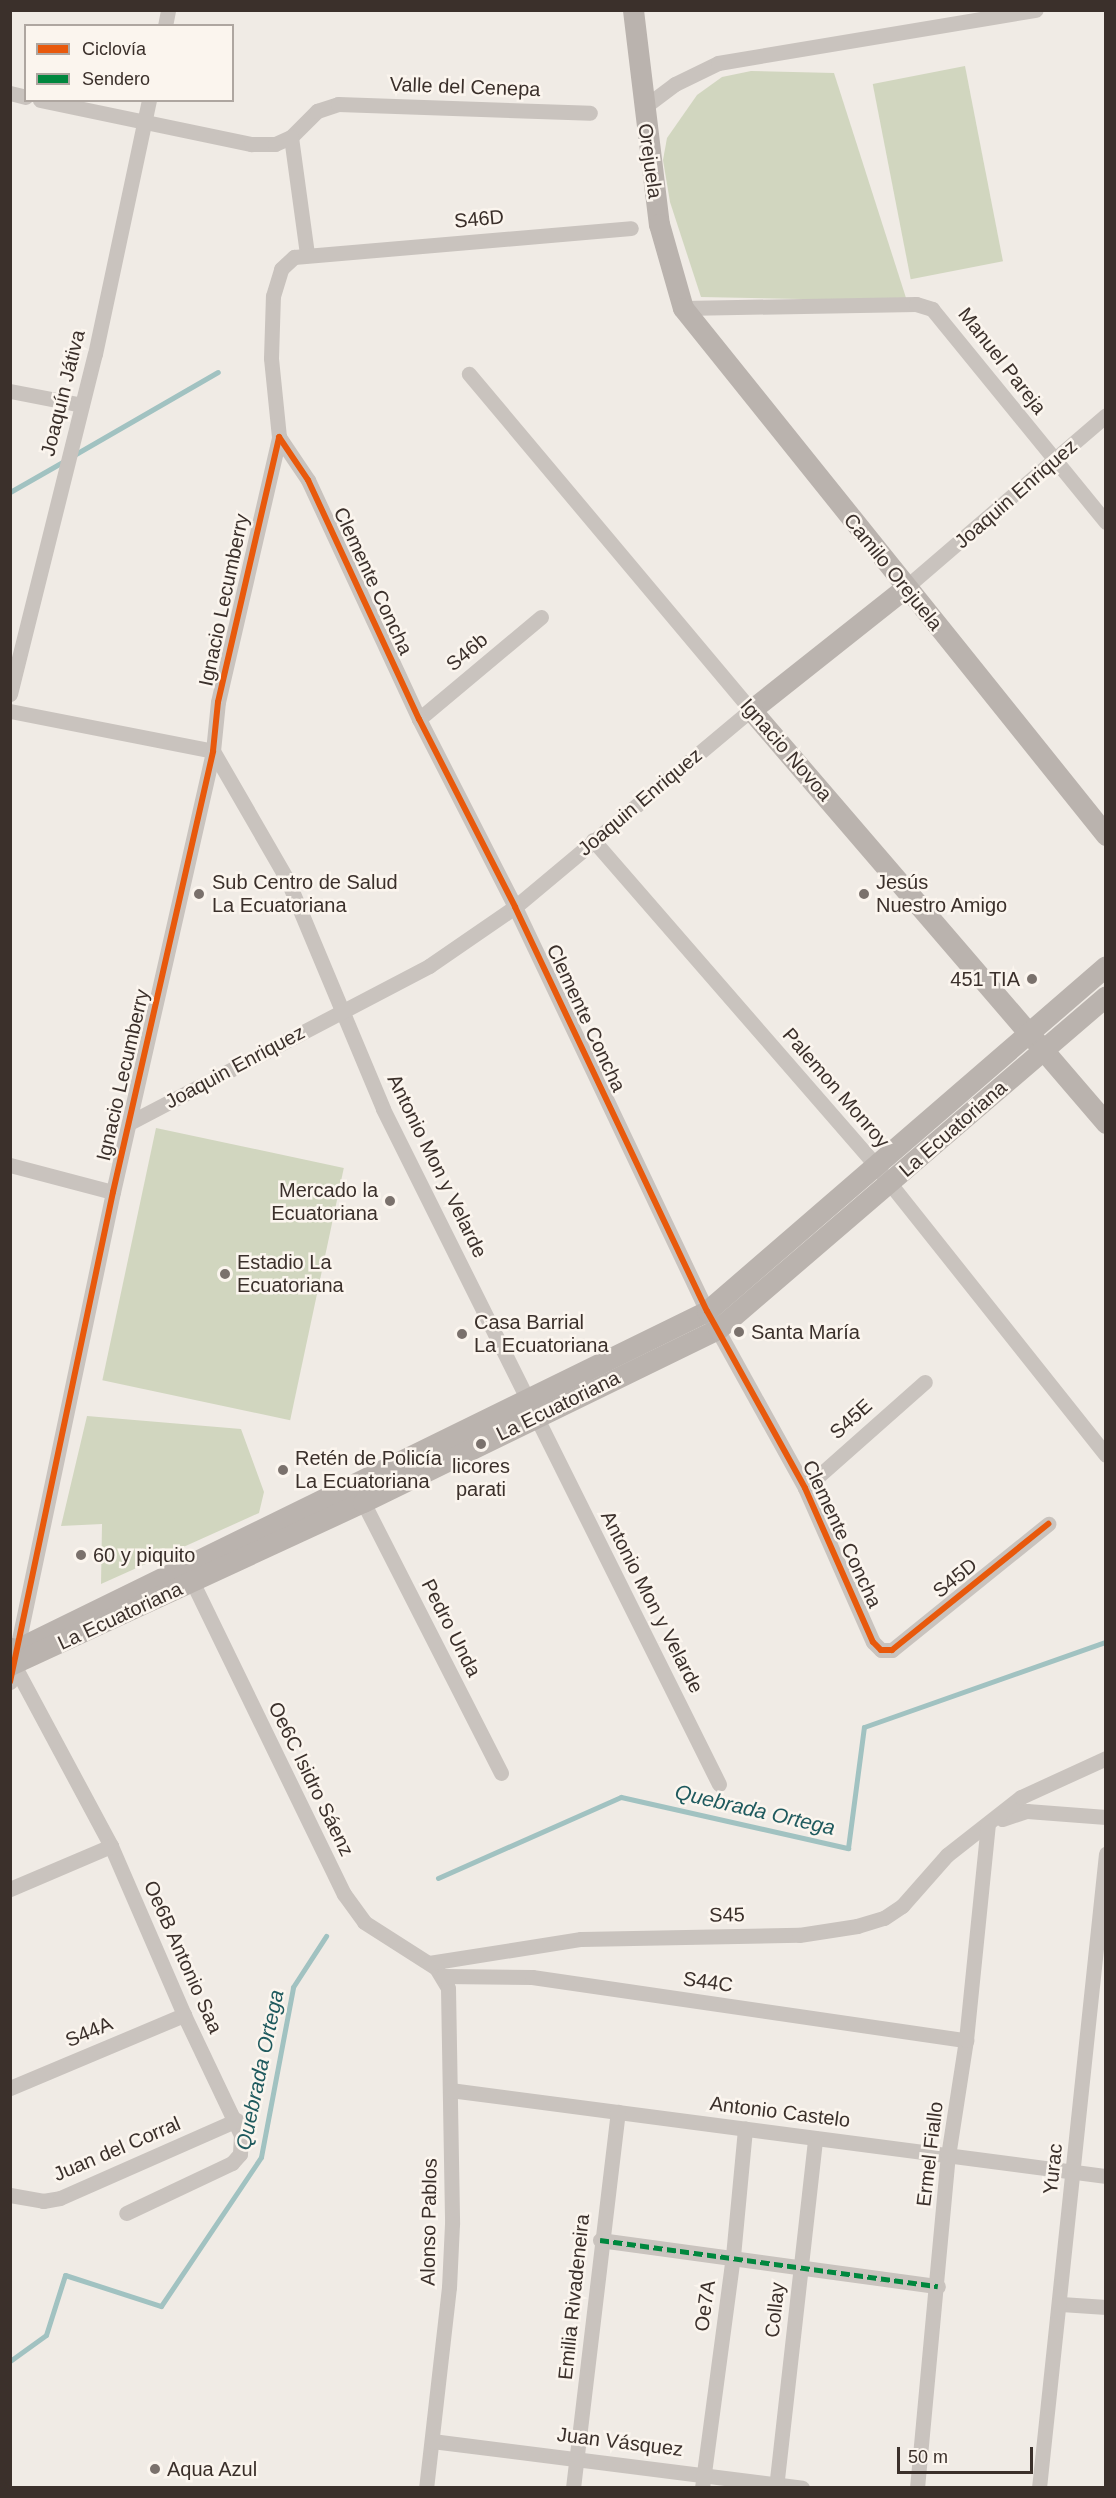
<!DOCTYPE html>
<meta charset="utf-8">
<style>
body{margin:0}
#map{position:relative;width:1116px;height:2498px;overflow:hidden;background:#f0ebe5;font-family:Helvetica,sans-serif}
div>[style]{position:absolute}
.green>*{inset:0;background:#d1d6bf;transform-origin:0 0}
.stream>*{height:5px;margin:-2.5px;padding:0 2.5px;transform-origin:2.5px;border-radius:2.5px;background:#a1c2c1}
.street>*{height:15px;margin:-7.5px;padding:0 7.5px;transform-origin:7.5px;border-radius:7.5px;background:#c9c3be}
.secondary>*{height:21px;margin:-10.5px;padding:0 10.5px;transform-origin:10.5px;border-radius:10.5px;background:#bab3ae}
.quiet>*{height:4.5px;margin-top:-2.25px;transform-origin:0;background:repeating-linear-gradient(90deg,#00873e 0 9px,transparent 0 13.5px)}
.cycleway>*{height:6px;margin:-3px;padding:0 3px;transform-origin:3px;border-radius:3px;background:#e8590c}
.dots>*{width:16px;height:16px;translate:-50% -50%;box-sizing:border-box;border:3px solid #fbf5ee;border-radius:50%}
span{translate:-50% -50%;white-space:nowrap;text-align:center;line-height:1.15;-webkit-text-stroke:5px #fbf5ee;paint-order:stroke}
.street-label{font-size:20px;color:#3b302b}
.poi-label{font-size:20px;color:#3b302b}
.left{translate:0 -50%;text-align:left}
.right{translate:-100% -50%;text-align:right}
.water-label{font-size:21px;color:#1f5a5e;font-style:italic}
.frame{position:absolute;inset:0;border:12px solid #3b302b;pointer-events:none}
.legend{position:absolute;left:24px;top:24px;width:210px;height:78px;box-sizing:border-box;background:#fbf5ee;border:2px solid #aea6a0;margin:0;padding:8px 10px;list-style:none;font-size:18px;color:#3b302b}
.legend li{display:flex;align-items:center;gap:12px;height:30px}
.legend b{width:30px;border:2px solid #aea6a0}
.scale{position:absolute;left:897px;top:2447px;width:136px;height:27px;box-sizing:border-box;border:3px solid #3b302b;border-top:0;padding-left:8px;font-size:18px;line-height:21px;white-space:nowrap;color:#3b302b;-webkit-text-stroke:4px #fbf5ee;paint-order:stroke}
</style>
<div id="map">
<div class="green">
<i style="left:965px;top:66px;width:199px;height:94px;rotate:79deg"></i>
<i style="clip-path:polygon(751px 71px,834px 73px,907px 301px,701px 297px,670px 202px,663px 160px,667px 138px,697px 95px,722px 77px)"></i>
<i style="left:156px;top:1128px;width:192px;height:258px;rotate:12deg"></i>
<i style="clip-path:polygon(87px 1416px,241px 1429px,264px 1492px,259px 1513px,101px 1584px,102px 1524px,61px 1526px)"></i>
</div>
<div class="stream">
<i style="left:74px;top:455px;width:166px;rotate:-30deg"></i>
<i style="left:10px;top:492px;width:64px;rotate:-29.7deg"></i>
<i style="left:438px;top:1878px;width:200px;rotate:-23.9deg"></i>
<i style="left:621px;top:1797px;width:233px;rotate:12.7deg"></i>
<i style="left:848px;top:1848px;width:122px;rotate:-82.5deg"></i>
<i style="left:864px;top:1727px;width:256px;rotate:-19.4deg"></i>
<i style="left:10px;top:2361px;width:44px;rotate:-35.8deg"></i>
<i style="left:46px;top:2335px;width:63px;rotate:-72.4deg"></i>
<i style="left:65px;top:2275px;width:101px;rotate:17.9deg"></i>
<i style="left:161px;top:2306px;width:179px;rotate:-56.1deg"></i>
<i style="left:261px;top:2157px;width:173px;rotate:-79.3deg"></i>
<i style="left:293px;top:1987px;width:61px;rotate:-57.1deg"></i>
</div>
<div class="street">
<i style="left:165px;top:26px;width:16px;rotate:-79deg"></i>
<i style="left:10px;top:93px;width:16px;rotate:14deg"></i>
<i style="left:40px;top:100px;width:216px;rotate:11.8deg"></i>
<i style="left:251px;top:144px;width:24px"></i>
<i style="left:275px;top:144px;width:17px;rotate:-24deg"></i>
<i style="left:291px;top:137px;width:37px;rotate:-45deg"></i>
<i style="left:317px;top:111px;width:22px;rotate:-18deg"></i>
<i style="left:338px;top:104px;width:252px;rotate:2deg"></i>
<i style="left:643px;top:108px;width:40px;rotate:-37deg"></i>
<i style="left:675px;top:84px;width:48px;rotate:-26deg"></i>
<i style="left:718px;top:63px;width:322px;rotate:-9.5deg"></i>
<i style="left:291px;top:137px;width:118px;rotate:82.2deg"></i>
<i style="left:683px;top:308px;width:233px;rotate:-1deg"></i>
<i style="left:916px;top:304px;width:17px;rotate:17deg"></i>
<i style="left:932px;top:309px;width:275px;rotate:50.8deg"></i>
<i style="left:10px;top:391px;width:73px;rotate:11deg"></i>
<i style="left:279px;top:437px;width:79px;rotate:-95.8deg"></i>
<i style="left:271px;top:358px;width:62px;rotate:-88.2deg"></i>
<i style="left:273px;top:296px;width:28px;rotate:-73deg"></i>
<i style="left:281px;top:269px;width:18px;rotate:-43deg"></i>
<i style="left:294px;top:257px;width:338px;rotate:-4.9deg"></i>
<i style="left:905px;top:588px;width:265px;rotate:-40.7deg"></i>
<i style="left:10px;top:694px;width:350px;rotate:-76deg"></i>
<i style="left:95px;top:354px;width:260px;rotate:-78deg"></i>
<i style="left:10px;top:711px;width:207px;rotate:11.1deg"></i>
<i style="left:213px;top:751px;width:148px;rotate:60deg"></i>
<i style="left:287px;top:879px;width:249px;rotate:67.3deg"></i>
<i style="left:383px;top:1109px;width:754px;rotate:63.54deg"></i>
<i style="left:419px;top:719px;width:159px;rotate:-39.9deg"></i>
<i style="left:593px;top:840px;width:432px;rotate:49deg"></i>
<i style="left:876px;top:1166px;width:369px;rotate:51.5deg"></i>
<i style="left:129px;top:1123px;width:339px;rotate:-27.6deg"></i>
<i style="left:429px;top:966px;width:104px;rotate:-34.5deg"></i>
<i style="left:515px;top:907px;width:307px;rotate:-39.9deg"></i>
<i style="left:751px;top:710px;width:439px;rotate:-130deg"></i>
<i style="left:10px;top:1165px;width:106px;rotate:14.7deg"></i>
<i style="left:805px;top:1488px;width:160px;rotate:-41.5deg"></i>
<i style="left:363px;top:1502px;width:304px;rotate:63deg"></i>
<i style="left:188px;top:1573px;width:357px;rotate:64.1deg"></i>
<i style="left:344px;top:1894px;width:34px;rotate:54deg"></i>
<i style="left:364px;top:1922px;width:85px;rotate:32.6deg"></i>
<i style="left:436px;top:1968px;width:23px;rotate:59deg"></i>
<i style="left:448px;top:1988px;width:236px;rotate:89deg"></i>
<i style="left:452px;top:2224px;width:63px;rotate:92.7deg"></i>
<i style="left:449px;top:2287px;width:202px;rotate:96.5deg"></i>
<i style="left:14px;top:1665px;width:205px;rotate:61.8deg"></i>
<i style="left:111px;top:1846px;width:184px;rotate:66.6deg"></i>
<i style="left:184px;top:2015px;width:133px;rotate:64.6deg"></i>
<i style="left:241px;top:2135px;width:19px;rotate:93deg"></i>
<i style="left:240px;top:2154px;width:12px;rotate:132deg"></i>
<i style="left:232px;top:2163px;width:117px;rotate:154.7deg"></i>
<i style="left:10px;top:1682px;width:501px;rotate:-78.13deg"></i>
<i style="left:113px;top:1192px;width:452px;rotate:-77.2deg"></i>
<i style="left:213px;top:751px;width:49px;rotate:-84.2deg"></i>
<i style="left:218px;top:702px;width:272px;rotate:-77deg"></i>
<i style="left:279px;top:437px;width:52px;rotate:56deg"></i>
<i style="left:308px;top:480px;width:264px;rotate:65.1deg"></i>
<i style="left:419px;top:719px;width:211px;rotate:62.9deg"></i>
<i style="left:515px;top:907px;width:447px;rotate:64.6deg"></i>
<i style="left:707px;top:1311px;width:202px;rotate:61deg"></i>
<i style="left:805px;top:1488px;width:168px;rotate:66.2deg"></i>
<i style="left:873px;top:1642px;width:11px;rotate:45deg"></i>
<i style="left:881px;top:1650px;width:11px"></i>
<i style="left:892px;top:1650px;width:201px;rotate:-38.9deg"></i>
<i style="left:1002px;top:1819px;width:26px;rotate:-18deg"></i>
<i style="left:1027px;top:1811px;width:79px;rotate:4.3deg"></i>
<i style="left:10px;top:1889px;width:110px;rotate:-23.1deg"></i>
<i style="left:429px;top:1963px;width:154px;rotate:-9deg"></i>
<i style="left:581px;top:1939px;width:218px;rotate:-1.1deg"></i>
<i style="left:799px;top:1935px;width:59px;rotate:-8.8deg"></i>
<i style="left:857px;top:1926px;width:28px;rotate:-17deg"></i>
<i style="left:884px;top:1918px;width:22px;rotate:-34deg"></i>
<i style="left:902px;top:1906px;width:68px;rotate:-48.6deg"></i>
<i style="left:947px;top:1855px;width:94px;rotate:-38.1deg"></i>
<i style="left:1021px;top:1797px;width:94px;rotate:-24.6deg"></i>
<i style="left:443px;top:1976px;width:89px;rotate:0.6deg"></i>
<i style="left:532px;top:1977px;width:439px;rotate:8.3deg"></i>
<i style="left:10px;top:2088px;width:189px;rotate:-22.8deg"></i>
<i style="left:450px;top:2090px;width:662px;rotate:7.47deg"></i>
<i style="left:10px;top:2195px;width:34px;rotate:10deg"></i>
<i style="left:43px;top:2201px;width:17px;rotate:-10deg"></i>
<i style="left:60px;top:2198px;width:193px;rotate:-23.8deg"></i>
<i style="left:600px;top:2240px;width:341px;rotate:7.8deg"></i>
<i style="left:1061px;top:2304px;width:45px;rotate:3.8deg"></i>
<i style="left:432px;top:2441px;width:373px;rotate:7.2deg"></i>
<i style="left:573px;top:2488px;width:379px;rotate:-83.2deg"></i>
<i style="left:702px;top:2488px;width:234px;rotate:-82.4deg"></i>
<i style="left:733px;top:2256px;width:128px;rotate:-84.6deg"></i>
<i style="left:776px;top:2488px;width:352px;rotate:-83.6deg"></i>
<i style="left:917px;top:2488px;width:333px;rotate:-84.7deg"></i>
<i style="left:948px;top:2156px;width:117px;rotate:-81.2deg"></i>
<i style="left:966px;top:2040px;width:216px;rotate:-84.2deg"></i>
<i style="left:1039px;top:2488px;width:638px;rotate:-83.97deg"></i>
</div>
<div class="secondary">
<i style="left:633px;top:10px;width:216px;rotate:83.1deg"></i>
<i style="left:659px;top:224px;width:87px;rotate:74.1deg"></i>
<i style="left:683px;top:308px;width:676px;rotate:51.25deg"></i>
<i style="left:905px;top:588px;width:196px;rotate:141.6deg"></i>
<i style="left:751px;top:710px;width:545px;rotate:49.32deg"></i>
<i style="left:10px;top:1648px;width:7px;rotate:8deg"></i>
<i style="left:17px;top:1649px;width:768px;rotate:-26.1deg"></i>
<i style="left:707px;top:1311px;width:527px;rotate:-40.85deg"></i>
<i style="left:10px;top:1665px;width:389px;rotate:-24.8deg"></i>
<i style="left:363px;top:1502px;width:395px;rotate:-26deg"></i>
<i style="left:718px;top:1329px;width:511px;rotate:-40.64deg"></i>
</div>
<div class="quiet">
<i style="left:600px;top:2240px;width:341px;rotate:7.8deg"></i>
</div>
<div class="cycleway">
<i style="left:10px;top:1682px;width:501px;rotate:-78.13deg"></i>
<i style="left:113px;top:1192px;width:452px;rotate:-77.2deg"></i>
<i style="left:213px;top:751px;width:49px;rotate:-84.2deg"></i>
<i style="left:218px;top:702px;width:272px;rotate:-77deg"></i>
<i style="left:279px;top:437px;width:52px;rotate:56deg"></i>
<i style="left:308px;top:480px;width:264px;rotate:65.1deg"></i>
<i style="left:419px;top:719px;width:211px;rotate:62.9deg"></i>
<i style="left:515px;top:907px;width:447px;rotate:64.6deg"></i>
<i style="left:707px;top:1311px;width:202px;rotate:61deg"></i>
<i style="left:805px;top:1488px;width:168px;rotate:66.2deg"></i>
<i style="left:873px;top:1642px;width:11px;rotate:45deg"></i>
<i style="left:881px;top:1650px;width:11px"></i>
<i style="left:892px;top:1650px;width:201px;rotate:-38.9deg"></i>
</div>
<div class="dots">
<i style="left:199px;top:894px;background:#7a716c"></i>
<i style="left:864px;top:894px;background:#7a716c"></i>
<i style="left:1032px;top:979px;background:#7a716c"></i>
<i style="left:390px;top:1201px;background:#7a716c"></i>
<i style="left:225px;top:1274px;background:#7a716c"></i>
<i style="left:739px;top:1332px;background:#7a716c"></i>
<i style="left:462px;top:1334px;background:#7a716c"></i>
<i style="left:481px;top:1444px;background:#7a716c"></i>
<i style="left:283px;top:1470px;background:#7a716c"></i>
<i style="left:81px;top:1555px;background:#7a716c"></i>
<i style="left:155px;top:2469px;background:#7a716c"></i>
</div>
<div class="street-label">
<span style="left:465px;top:87px;rotate:2deg">Valle del Cenepa</span>
<span style="left:650px;top:161px;rotate:82deg">Orejuela</span>
<span style="left:479px;top:219px;rotate:-5deg">S46D</span>
<span style="left:1002px;top:361px;rotate:52deg">Manuel Pareja</span>
<span style="left:63px;top:393px;rotate:-76deg">Joaquín Játiva</span>
<span style="left:1016px;top:494px;rotate:-41deg">Joaquin Enriquez</span>
<span style="left:893px;top:572px;rotate:51deg">Camilo Orejuela</span>
<span style="left:373px;top:581px;rotate:65deg">Clemente Concha</span>
<span style="left:224px;top:600px;rotate:-78deg">Ignacio Lecumberry</span>
<span style="left:467px;top:652px;rotate:-40deg">S46b</span>
<span style="left:786px;top:750px;rotate:49deg">Ignacio Novoa</span>
<span style="left:640px;top:802px;rotate:-40deg">Joaquin Enriquez</span>
<span style="left:586px;top:1018px;rotate:65deg">Clemente Concha</span>
<span style="left:235px;top:1067px;rotate:-28deg">Joaquin Enriquez</span>
<span style="left:123px;top:1075px;rotate:-77deg">Ignacio Lecumberry</span>
<span style="left:836px;top:1088px;rotate:49deg">Palemon Monroy</span>
<span style="left:953px;top:1129px;rotate:-41deg">La Ecuatoriana</span>
<span style="left:437px;top:1166px;rotate:64deg">Antonio Mon y Velarde</span>
<span style="left:558px;top:1406px;rotate:-26deg">La Ecuatoriana</span>
<span style="left:851px;top:1419px;rotate:-42deg">S45E</span>
<span style="left:842px;top:1534px;rotate:65deg">Clemente Concha</span>
<span style="left:955px;top:1578px;rotate:-39deg">S45D</span>
<span style="left:652px;top:1602px;rotate:63deg">Antonio Mon y Velarde</span>
<span style="left:120px;top:1616px;rotate:-25deg">La Ecuatoriana</span>
<span style="left:451px;top:1628px;rotate:63deg">Pedro Unda</span>
<span style="left:311px;top:1779px;rotate:64deg">Oe6C Isidro Sáenz</span>
<span style="left:727px;top:1915px;rotate:-1deg">S45</span>
<span style="left:183px;top:1957px;rotate:66deg">Oe6B Antonio Saa</span>
<span style="left:708px;top:1982px;rotate:8deg">S44C</span>
<span style="left:89px;top:2032px;rotate:-23deg">S44A</span>
<span style="left:780px;top:2112px;rotate:7deg">Antonio Castelo</span>
<span style="left:117px;top:2149px;rotate:-23deg">Juan del Corral</span>
<span style="left:930px;top:2154px;rotate:-83deg">Ermel Fiallo</span>
<span style="left:1053px;top:2169px;rotate:-84deg">Yurac</span>
<span style="left:429px;top:2222px;rotate:-89deg">Alonso Pablos</span>
<span style="left:574px;top:2297px;rotate:-84deg">Emilia Rivadeneira</span>
<span style="left:705px;top:2306px;rotate:-82deg">Oe7A</span>
<span style="left:775px;top:2310px;rotate:-84deg">Collay</span>
<span style="left:620px;top:2442px;rotate:7deg">Juan Vásquez</span>
</div>
<div class="poi-label">
<span class="left" style="left:212px;top:894px">Sub Centro de Salud<br>La Ecuatoriana</span>
<span class="left" style="left:876px;top:894px">Jesús<br>Nuestro Amigo</span>
<span class="right" style="left:1020px;top:979px">451 TIA</span>
<span class="right" style="left:378px;top:1202px">Mercado la<br>Ecuatoriana</span>
<span class="left" style="left:237px;top:1274px">Estadio La<br>Ecuatoriana</span>
<span class="left" style="left:474px;top:1334px">Casa Barrial<br>La Ecuatoriana</span>
<span class="left" style="left:751px;top:1332px">Santa María</span>
<span class="left" style="left:295px;top:1470px">Retén de Policía<br>La Ecuatoriana</span>
<span style="left:481px;top:1478px">licores<br>parati</span>
<span class="left" style="left:93px;top:1555px">60 y piquito</span>
<span class="left" style="left:167px;top:2469px">Aqua Azul</span>
</div>
<div class="water-label">
<span style="left:755px;top:1810px;rotate:13deg">Quebrada Ortega</span>
<span style="left:260px;top:2070px;rotate:-78deg">Quebrada Ortega</span>
</div>
<div class="frame"></div>
<ul class="legend">
<li><b style="height:8px;background:#e8590c"></b>Ciclovía</li>
<li><b style="height:8px;background:#00873e"></b>Sendero</li>
</ul>
<div class="scale">50 m</div>
</div>
